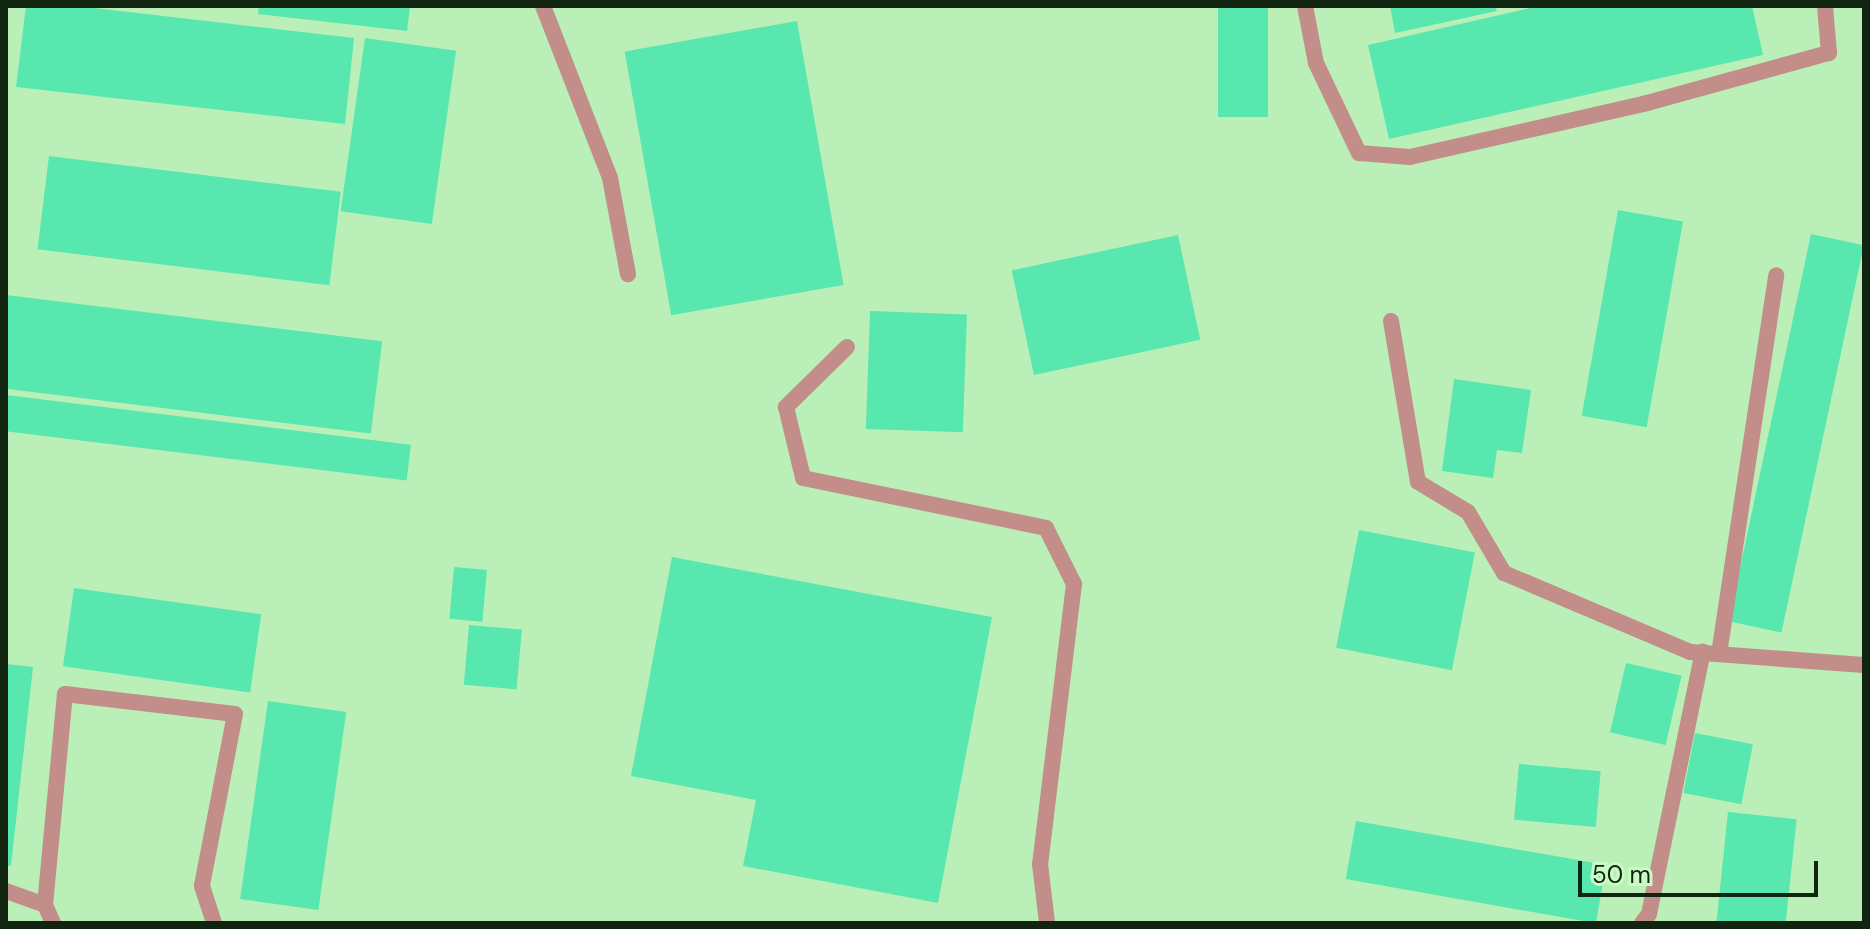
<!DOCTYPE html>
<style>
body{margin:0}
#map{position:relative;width:1870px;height:929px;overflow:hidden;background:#bbefb8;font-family:"DM Sans",sans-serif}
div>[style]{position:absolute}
.building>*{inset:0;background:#58e7af;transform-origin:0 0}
.lane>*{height:16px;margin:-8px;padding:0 8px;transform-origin:8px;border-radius:8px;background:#c38d89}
span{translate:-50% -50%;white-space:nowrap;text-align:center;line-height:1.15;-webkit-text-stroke:8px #c7fcc5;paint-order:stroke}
.frame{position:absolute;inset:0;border:8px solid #102410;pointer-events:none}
.scale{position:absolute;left:1578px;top:861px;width:240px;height:36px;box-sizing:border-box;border:4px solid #102410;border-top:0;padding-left:10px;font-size:24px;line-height:28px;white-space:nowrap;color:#102410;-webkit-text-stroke:6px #c7fcc5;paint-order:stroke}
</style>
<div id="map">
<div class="building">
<i style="clip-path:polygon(26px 6px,77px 6px,354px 38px,345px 124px,16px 87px)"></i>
<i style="clip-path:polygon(259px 6px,410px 6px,407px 31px,258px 14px)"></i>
<i style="left:1218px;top:6px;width:50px;height:111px"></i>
<i style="clip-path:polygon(1390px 6px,1495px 6px,1497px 11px,1395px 33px)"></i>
<i style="clip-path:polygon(1539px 6px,1752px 6px,1763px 55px,1389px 139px,1368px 45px)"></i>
<i style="left:797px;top:21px;width:268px;height:175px;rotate:80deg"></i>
<i style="left:365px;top:38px;width:92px;height:175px;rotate:8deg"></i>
<i style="left:49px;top:156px;width:294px;height:94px;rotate:7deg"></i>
<i style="left:1618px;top:210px;width:66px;height:209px;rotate:10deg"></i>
<i style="left:1811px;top:234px;width:54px;height:396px;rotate:12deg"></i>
<i style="left:1178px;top:235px;width:107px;height:170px;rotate:78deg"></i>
<i style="left:6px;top:295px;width:379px;height:93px;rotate:7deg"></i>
<i style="left:870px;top:311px;width:97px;height:118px;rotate:2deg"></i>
<i style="clip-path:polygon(1454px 379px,1531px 390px,1522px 453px,1497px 450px,1493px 478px,1442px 471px)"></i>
<i style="left:6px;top:395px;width:408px;height:36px;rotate:7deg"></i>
<i style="left:1359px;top:530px;width:118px;height:120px;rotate:11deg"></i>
<i style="clip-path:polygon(672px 557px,992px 617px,938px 903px,743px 866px,756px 800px,631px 776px)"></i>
<i style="left:454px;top:567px;width:33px;height:52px;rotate:5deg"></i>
<i style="left:74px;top:588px;width:189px;height:79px;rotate:8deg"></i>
<i style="left:469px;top:625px;width:53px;height:60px;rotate:5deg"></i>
<i style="left:1626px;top:663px;width:57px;height:71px;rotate:13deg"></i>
<i style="clip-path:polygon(6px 664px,33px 667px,11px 866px,6px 866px)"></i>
<i style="left:268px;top:701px;width:79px;height:200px;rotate:8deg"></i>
<i style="left:1695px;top:733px;width:59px;height:61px;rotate:11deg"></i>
<i style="left:1519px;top:764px;width:82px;height:56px;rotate:5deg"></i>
<i style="left:1728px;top:812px;width:69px;height:112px;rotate:6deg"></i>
<i style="left:1356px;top:821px;width:254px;height:59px;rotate:10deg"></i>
</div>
<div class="lane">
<i style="left:543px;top:6px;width:185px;rotate:68.7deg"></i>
<i style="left:610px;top:178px;width:98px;rotate:79.4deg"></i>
<i style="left:1305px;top:6px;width:58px;rotate:79.1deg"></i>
<i style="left:1316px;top:63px;width:100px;rotate:64.5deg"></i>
<i style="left:1359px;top:153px;width:51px;rotate:4.5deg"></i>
<i style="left:1410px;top:157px;width:243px;rotate:-12.8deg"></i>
<i style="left:1647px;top:103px;width:189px;rotate:-15.4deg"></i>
<i style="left:1829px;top:53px;width:47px;rotate:-94.9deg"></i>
<i style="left:1391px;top:321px;width:163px;rotate:80.5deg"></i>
<i style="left:1418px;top:482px;width:58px;rotate:31deg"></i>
<i style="left:1468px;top:512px;width:71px;rotate:59.5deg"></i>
<i style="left:1504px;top:573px;width:202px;rotate:23deg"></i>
<i style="left:1690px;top:652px;width:174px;rotate:4.3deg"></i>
<i style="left:847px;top:347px;width:86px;rotate:135.5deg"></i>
<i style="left:786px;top:407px;width:73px;rotate:76.5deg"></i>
<i style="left:803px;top:478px;width:248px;rotate:11.6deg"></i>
<i style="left:1046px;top:528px;width:63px;rotate:63.4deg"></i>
<i style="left:1074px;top:584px;width:282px;rotate:96.9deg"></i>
<i style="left:1040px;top:864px;width:59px;rotate:83.2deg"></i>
<i style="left:1719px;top:654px;width:383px;rotate:-81.4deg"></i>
<i style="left:6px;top:891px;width:41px;rotate:19.7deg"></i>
<i style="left:45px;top:905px;width:20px;rotate:66deg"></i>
<i style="left:45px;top:905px;width:212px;rotate:-84.6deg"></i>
<i style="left:65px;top:694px;width:171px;rotate:6.7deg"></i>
<i style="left:235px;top:714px;width:175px;rotate:100.9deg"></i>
<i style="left:202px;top:886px;width:39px;rotate:72deg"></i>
<i style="left:1642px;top:923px;width:11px;rotate:-52deg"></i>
<i style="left:1649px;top:914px;width:268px;rotate:-78.4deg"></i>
</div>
<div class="frame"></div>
<div class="scale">50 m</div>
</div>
